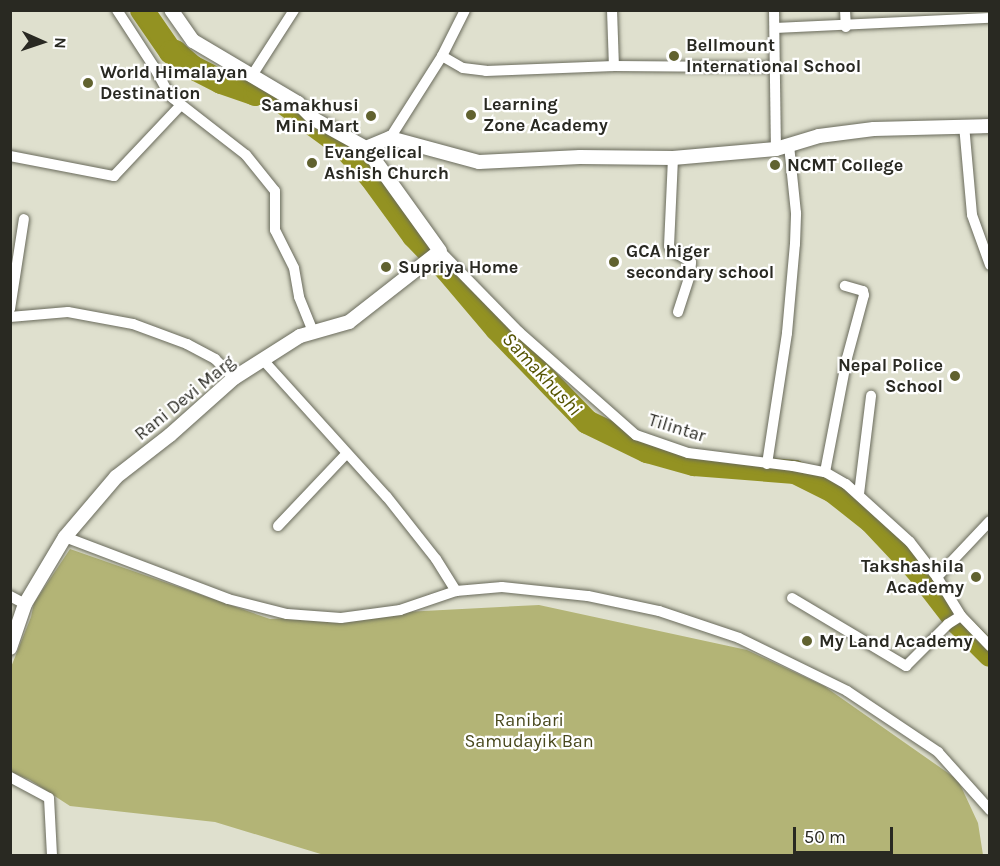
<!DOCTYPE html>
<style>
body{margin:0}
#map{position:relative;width:1000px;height:866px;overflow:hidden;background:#dfe0ce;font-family:Karla,sans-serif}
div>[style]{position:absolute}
.green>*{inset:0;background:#b3b476}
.river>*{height:24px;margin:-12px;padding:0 12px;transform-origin:12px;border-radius:12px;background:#939222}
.roads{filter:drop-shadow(0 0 2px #696a5b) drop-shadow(0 0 2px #696a5b)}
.minor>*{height:10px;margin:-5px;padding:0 5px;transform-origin:5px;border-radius:5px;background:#fff}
.tertiary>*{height:14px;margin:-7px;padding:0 7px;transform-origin:7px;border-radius:7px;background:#fff}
.dots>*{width:16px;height:16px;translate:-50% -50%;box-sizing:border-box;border:3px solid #fff;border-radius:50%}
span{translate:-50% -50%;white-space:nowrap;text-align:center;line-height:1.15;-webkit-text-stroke:4.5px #fff;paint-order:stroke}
.poi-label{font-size:18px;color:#292922;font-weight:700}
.left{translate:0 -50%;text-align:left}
.right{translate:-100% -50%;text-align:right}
.street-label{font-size:18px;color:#292922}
.park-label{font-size:18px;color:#48481d}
.water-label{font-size:20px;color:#545300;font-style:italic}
.frame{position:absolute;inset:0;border:12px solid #292922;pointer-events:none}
.north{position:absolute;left:12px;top:12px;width:60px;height:60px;-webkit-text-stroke:4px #fff;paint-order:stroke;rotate:93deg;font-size:16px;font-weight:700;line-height:24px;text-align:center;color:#292922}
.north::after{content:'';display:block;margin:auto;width:21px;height:27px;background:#292922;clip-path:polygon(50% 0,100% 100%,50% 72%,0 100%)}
.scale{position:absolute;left:793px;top:827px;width:100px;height:27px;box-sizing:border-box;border:3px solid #292922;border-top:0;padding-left:8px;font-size:18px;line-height:21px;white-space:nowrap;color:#292922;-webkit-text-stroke:4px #fff;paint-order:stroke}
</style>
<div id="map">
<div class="green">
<i style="clip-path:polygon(70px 549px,270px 619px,539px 605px,747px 650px,824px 686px,958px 780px,978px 823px,983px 855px,324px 855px,215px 822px,70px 806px,30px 780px,11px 772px,11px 667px,31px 617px,34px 603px)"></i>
</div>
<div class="river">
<i style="left:142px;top:10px;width:51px;rotate:55.4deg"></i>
<i style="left:171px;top:52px;width:4px"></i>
<i style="left:175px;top:52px;width:23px;rotate:41deg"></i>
<i style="left:192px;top:67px;width:33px;rotate:27deg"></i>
<i style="left:221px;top:82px;width:36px;rotate:19deg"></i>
<i style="left:255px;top:94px;width:5px;rotate:-53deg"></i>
<i style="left:258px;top:90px;width:19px;rotate:21deg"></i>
<i style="left:276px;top:97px;width:83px;rotate:36.2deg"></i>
<i style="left:343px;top:146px;width:42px;rotate:47.9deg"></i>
<i style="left:371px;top:177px;width:73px;rotate:53.9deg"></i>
<i style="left:414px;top:236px;width:47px;rotate:45.9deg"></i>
<i style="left:447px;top:270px;width:77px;rotate:49.7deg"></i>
<i style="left:497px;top:329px;width:129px;rotate:45.9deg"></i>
<i style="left:587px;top:422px;width:67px;rotate:25.8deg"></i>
<i style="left:647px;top:451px;width:49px;rotate:15.5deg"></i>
<i style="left:694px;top:464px;width:101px;rotate:4.5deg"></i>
<i style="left:795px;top:472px;width:42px;rotate:26.6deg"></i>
<i style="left:833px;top:491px;width:48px;rotate:38.3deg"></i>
<i style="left:871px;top:521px;width:67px;rotate:46.8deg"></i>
<i style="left:917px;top:570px;width:67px;rotate:52.3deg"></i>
<i style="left:958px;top:623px;width:45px;rotate:45deg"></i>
</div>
<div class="roads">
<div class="minor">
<i style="left:117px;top:10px;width:68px;rotate:57deg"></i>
<i style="left:154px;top:67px;width:33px;rotate:61deg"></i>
<i style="left:170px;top:96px;width:96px;rotate:37.8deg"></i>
<i style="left:246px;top:155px;width:46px;rotate:51.1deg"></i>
<i style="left:275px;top:191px;width:39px;rotate:90deg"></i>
<i style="left:275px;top:230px;width:42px;rotate:63.4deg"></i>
<i style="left:294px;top:268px;width:29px;rotate:80deg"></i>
<i style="left:299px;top:297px;width:35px;rotate:68deg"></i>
<i style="left:612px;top:10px;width:56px;rotate:88deg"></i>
<i style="left:774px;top:10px;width:139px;rotate:89.2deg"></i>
<i style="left:845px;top:10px;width:17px;rotate:87deg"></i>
<i style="left:775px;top:28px;width:215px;rotate:-2.7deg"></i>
<i style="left:442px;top:56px;width:24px;rotate:30deg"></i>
<i style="left:463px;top:68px;width:23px;rotate:7deg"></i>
<i style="left:486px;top:71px;width:128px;rotate:-2.2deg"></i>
<i style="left:614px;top:66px;width:163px;rotate:0.4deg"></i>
<i style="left:251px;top:77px;width:80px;rotate:-57.3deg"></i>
<i style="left:964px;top:125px;width:90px;rotate:84.9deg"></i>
<i style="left:972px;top:215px;width:53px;rotate:70.2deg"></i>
<i style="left:390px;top:138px;width:97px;rotate:-57.6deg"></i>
<i style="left:442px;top:56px;width:51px;rotate:-63.4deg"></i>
<i style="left:10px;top:156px;width:106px;rotate:10.9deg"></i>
<i style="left:114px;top:176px;width:96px;rotate:-46.7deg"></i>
<i style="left:673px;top:158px;width:88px;rotate:92.6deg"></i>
<i style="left:669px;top:246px;width:6px;rotate:59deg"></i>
<i style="left:672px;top:251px;width:22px;rotate:30deg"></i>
<i style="left:691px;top:262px;width:13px;rotate:94deg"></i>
<i style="left:690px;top:275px;width:39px;rotate:108deg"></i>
<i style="left:440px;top:251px;width:113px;rotate:45.7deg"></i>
<i style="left:519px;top:332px;width:156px;rotate:41.4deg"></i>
<i style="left:636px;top:435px;width:55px;rotate:19.1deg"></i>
<i style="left:688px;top:453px;width:106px;rotate:7.1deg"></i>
<i style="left:793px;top:466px;width:33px;rotate:11deg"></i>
<i style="left:825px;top:472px;width:24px;rotate:30deg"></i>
<i style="left:846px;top:484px;width:86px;rotate:42.2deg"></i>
<i style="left:910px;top:542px;width:44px;rotate:52.4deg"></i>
<i style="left:937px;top:577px;width:46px;rotate:58.4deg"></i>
<i style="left:961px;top:616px;width:42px;rotate:46deg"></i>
<i style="left:10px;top:309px;width:91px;rotate:-81.2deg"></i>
<i style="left:10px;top:317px;width:58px;rotate:-4.9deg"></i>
<i style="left:68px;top:312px;width:66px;rotate:10.5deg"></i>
<i style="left:133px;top:324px;width:58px;rotate:20.3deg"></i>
<i style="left:187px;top:344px;width:32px;rotate:28deg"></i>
<i style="left:215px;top:359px;width:27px;rotate:45deg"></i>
<i style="left:264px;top:361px;width:183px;rotate:47.9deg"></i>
<i style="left:387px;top:497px;width:79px;rotate:51.7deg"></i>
<i style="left:436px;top:559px;width:38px;rotate:58deg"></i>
<i style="left:456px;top:591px;width:46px;rotate:-5deg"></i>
<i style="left:502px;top:587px;width:86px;rotate:6deg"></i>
<i style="left:588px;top:596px;width:73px;rotate:11.9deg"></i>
<i style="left:659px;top:611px;width:84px;rotate:18.6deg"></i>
<i style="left:739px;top:638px;width:120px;rotate:26.1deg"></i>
<i style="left:847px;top:691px;width:110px;rotate:33.8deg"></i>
<i style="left:938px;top:752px;width:78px;rotate:48.1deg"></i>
<i style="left:767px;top:464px;width:133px;rotate:-81.3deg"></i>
<i style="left:787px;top:333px;width:89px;rotate:-84.9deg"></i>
<i style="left:795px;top:244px;width:31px;rotate:-88deg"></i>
<i style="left:796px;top:213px;width:68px;rotate:-95.9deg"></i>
<i style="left:825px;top:472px;width:116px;rotate:-79.1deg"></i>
<i style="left:847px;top:358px;width:65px;rotate:-74.9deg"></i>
<i style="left:864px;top:295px;width:4px;rotate:-104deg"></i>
<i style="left:863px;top:291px;width:19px;rotate:-164deg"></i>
<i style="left:859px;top:494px;width:99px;rotate:-83deg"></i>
<i style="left:278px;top:526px;width:99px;rotate:-46.6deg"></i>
<i style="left:65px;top:537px;width:174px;rotate:20.8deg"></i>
<i style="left:228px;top:599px;width:61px;rotate:14.3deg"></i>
<i style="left:287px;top:614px;width:54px;rotate:4.2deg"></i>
<i style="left:341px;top:618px;width:60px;rotate:-7.7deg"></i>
<i style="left:400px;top:610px;width:59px;rotate:-18.7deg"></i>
<i style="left:937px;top:577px;width:77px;rotate:-46.6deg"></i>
<i style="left:10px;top:596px;width:17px;rotate:28deg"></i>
<i style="left:792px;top:598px;width:133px;rotate:30.8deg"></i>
<i style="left:906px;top:666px;width:59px;rotate:-45deg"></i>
<i style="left:948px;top:624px;width:15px;rotate:-32deg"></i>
<i style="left:10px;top:777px;width:44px;rotate:28.3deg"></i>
<i style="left:49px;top:798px;width:58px;rotate:87deg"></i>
</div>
<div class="tertiary">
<i style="left:366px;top:148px;width:26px;rotate:-23deg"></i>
<i style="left:390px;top:138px;width:92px;rotate:15.1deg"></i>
<i style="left:479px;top:162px;width:101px;rotate:-2.8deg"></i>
<i style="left:580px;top:157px;width:93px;rotate:0.6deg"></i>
<i style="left:673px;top:158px;width:103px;rotate:-5deg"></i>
<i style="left:776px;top:149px;width:45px;rotate:-16.8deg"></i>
<i style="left:819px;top:136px;width:55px;rotate:-7.3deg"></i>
<i style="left:874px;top:129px;width:116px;rotate:-1.5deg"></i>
<i style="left:10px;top:648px;width:46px;rotate:-71.2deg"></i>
<i style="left:25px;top:604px;width:78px;rotate:-59.2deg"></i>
<i style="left:65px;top:537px;width:79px;rotate:-49.6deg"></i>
<i style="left:116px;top:477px;width:68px;rotate:-37.9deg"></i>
<i style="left:170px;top:435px;width:86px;rotate:-41.7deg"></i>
<i style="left:234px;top:378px;width:78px;rotate:-32.5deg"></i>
<i style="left:300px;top:336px;width:51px;rotate:-15.9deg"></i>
<i style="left:349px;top:322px;width:115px;rotate:-38deg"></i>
<i style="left:440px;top:251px;width:127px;rotate:-125.7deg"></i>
<i style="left:366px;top:148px;width:60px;rotate:-150.9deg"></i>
<i style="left:314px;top:119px;width:23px;rotate:-135deg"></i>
<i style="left:298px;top:103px;width:122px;rotate:-149.4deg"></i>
<i style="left:193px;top:41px;width:38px;rotate:-125deg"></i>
</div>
</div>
<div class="dots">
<i style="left:674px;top:56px;background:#61622f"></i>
<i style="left:88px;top:83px;background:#61622f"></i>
<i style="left:471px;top:115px;background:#61622f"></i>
<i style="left:371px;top:116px;background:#61622f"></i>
<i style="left:312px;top:163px;background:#61622f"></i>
<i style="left:775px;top:165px;background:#61622f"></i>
<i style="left:614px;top:262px;background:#61622f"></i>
<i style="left:386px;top:267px;background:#61622f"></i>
<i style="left:955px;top:376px;background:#61622f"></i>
<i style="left:976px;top:577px;background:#61622f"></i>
<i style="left:807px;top:641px;background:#61622f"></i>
</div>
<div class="poi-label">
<span class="left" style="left:686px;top:56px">Bellmount<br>International School</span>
<span class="left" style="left:100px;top:83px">World Himalayan<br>Destination</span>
<span class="left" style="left:483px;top:115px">Learning<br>Zone Academy</span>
<span class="right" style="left:359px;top:116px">Samakhusi<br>Mini Mart</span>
<span class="left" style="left:324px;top:163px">Evangelical<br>Ashish Church</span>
<span class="left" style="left:787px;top:165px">NCMT College</span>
<span class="left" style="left:626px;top:262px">GCA higer<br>secondary school</span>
<span class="left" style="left:398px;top:267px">Supriya Home</span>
<span class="right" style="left:943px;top:376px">Nepal Police<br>School</span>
<span class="right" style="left:964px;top:577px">Takshashila<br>Academy</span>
<span class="left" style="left:819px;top:641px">My Land Academy</span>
</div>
<div class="street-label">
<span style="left:185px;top:398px;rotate:-39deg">Rani Devi Marg</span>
<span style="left:677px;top:428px;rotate:17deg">Tilintar</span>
</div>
<div class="park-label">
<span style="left:529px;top:731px">Ranibari<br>Samudayik Ban</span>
</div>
<div class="water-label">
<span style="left:542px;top:374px;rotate:47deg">Samakhushi</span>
</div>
<div class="frame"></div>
<div class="north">N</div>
<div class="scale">50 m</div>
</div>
